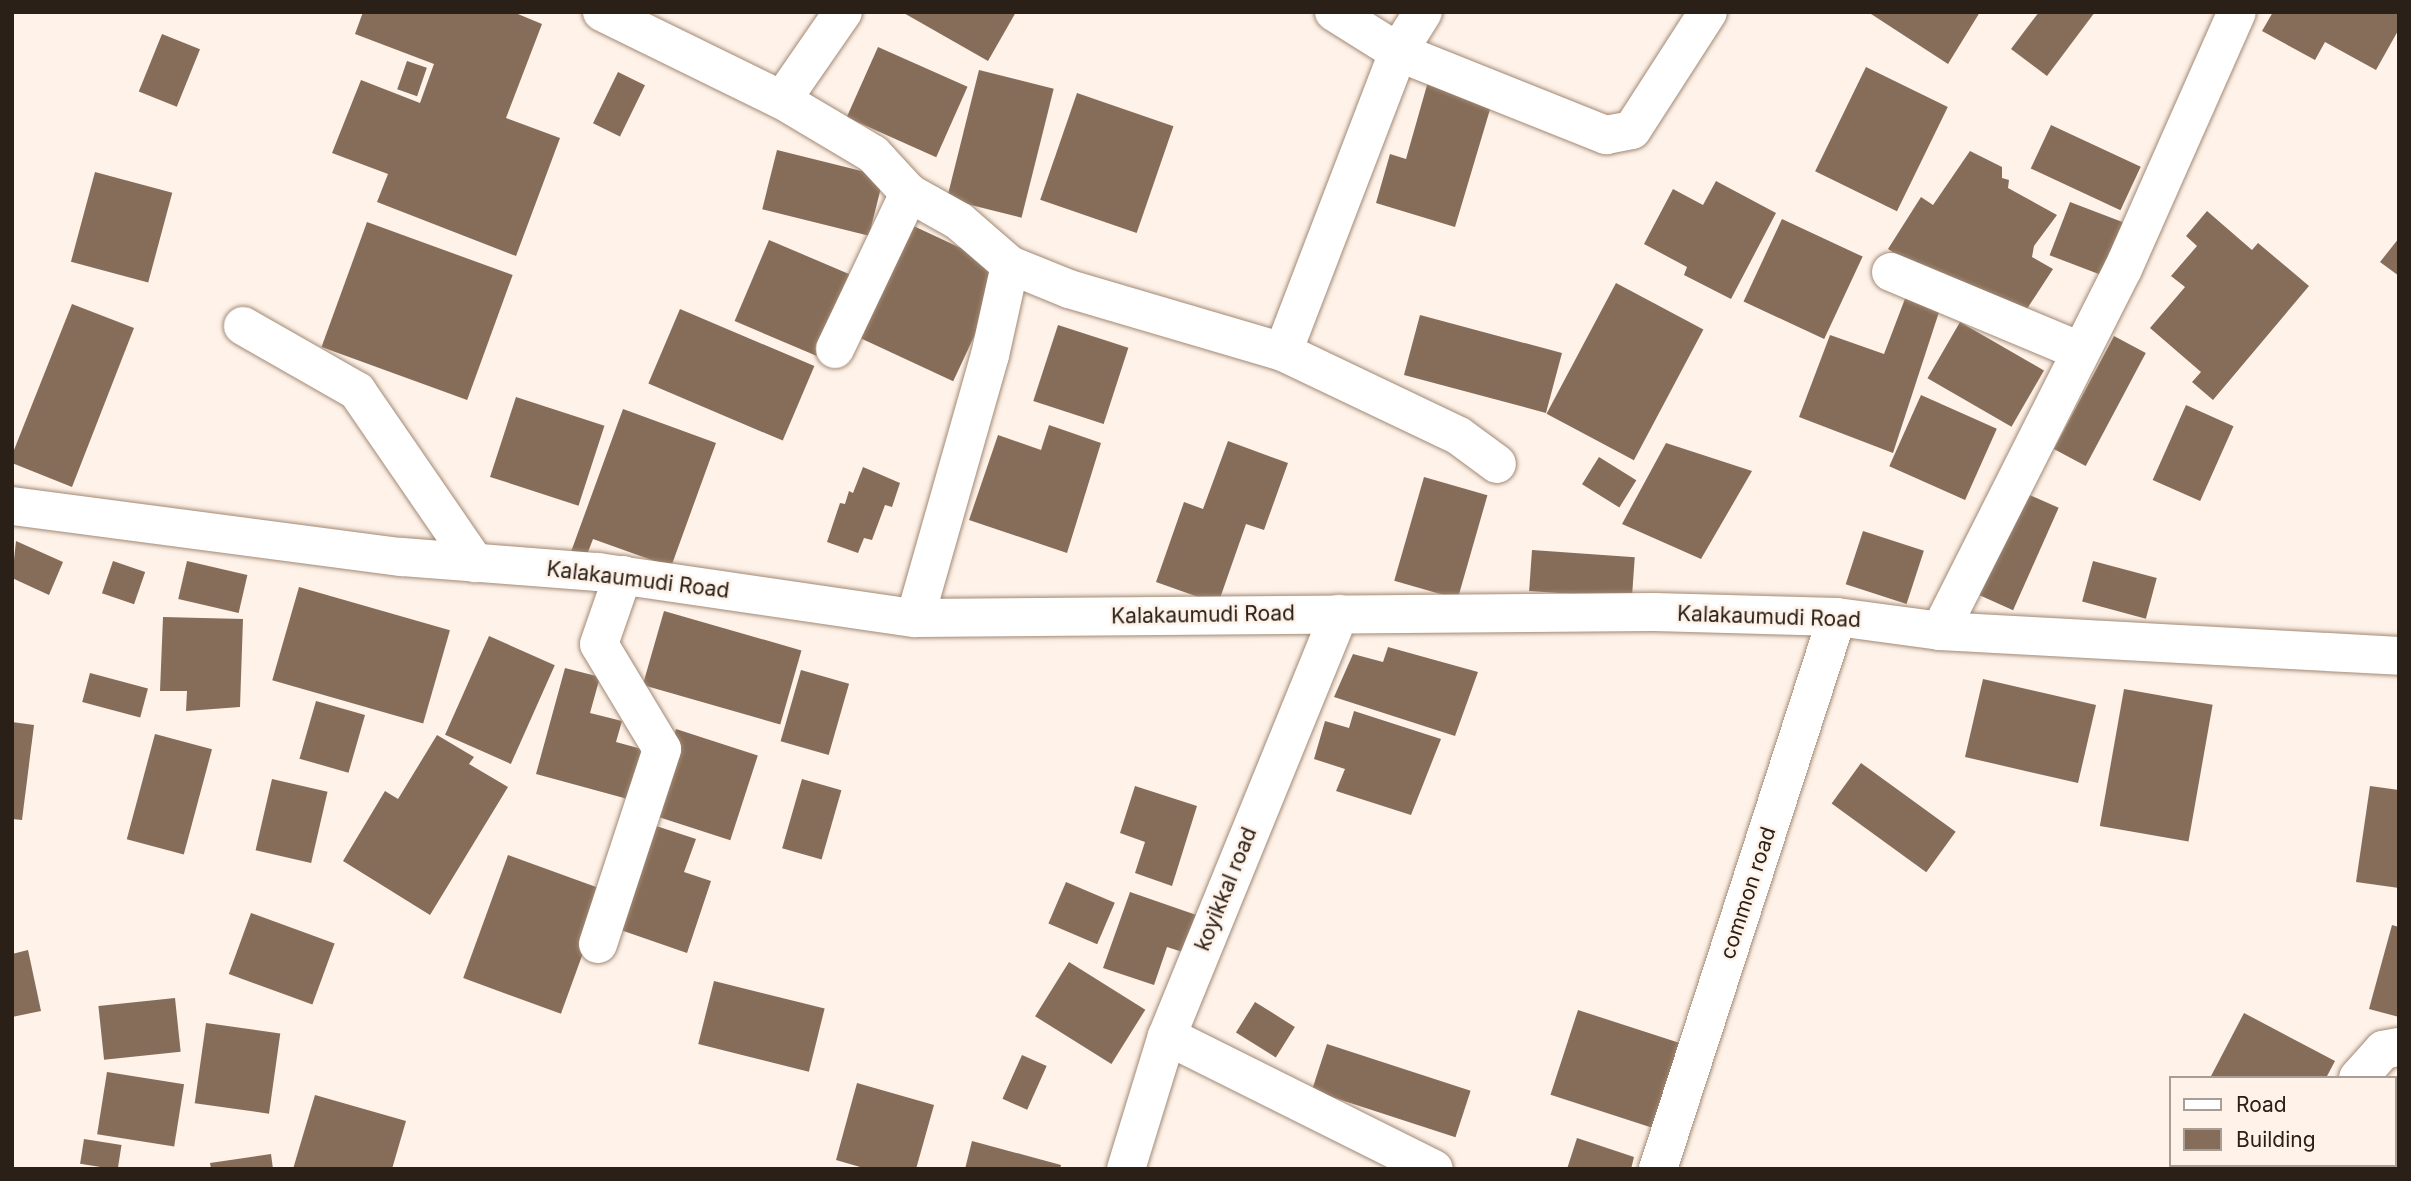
<!DOCTYPE html>
<style>
body{margin:0}
#map{position:relative;width:2411px;height:1181px;overflow:hidden;background:#fef2e9;font-family:Inter,sans-serif}
div>[style]{position:absolute}
.building>*{inset:0;background:#866d59;transform-origin:0 0}
.roads{filter:drop-shadow(0 0 2px #a28974) drop-shadow(0 0 2px #a28974)}
.street>*{height:38px;margin:-19px;padding:0 19px;transform-origin:19px;border-radius:19px;background:#fff}
.secondary>*{height:38px;margin:-19px;padding:0 19px;transform-origin:19px;border-radius:19px;background:#fff}
span{translate:-50% -50%;white-space:nowrap;text-align:center;line-height:1.15;-webkit-text-stroke:5px #fef2e9;paint-order:stroke}
.street-label{font-size:21px;color:#2a2017}
.frame{position:absolute;inset:0;border:14px solid #2a2017;pointer-events:none}
.legend{position:absolute;left:2169px;top:1076px;width:228px;height:91px;box-sizing:border-box;background:#fef2e9;border:2px solid #a99e95;margin:0;padding:9px 12px;list-style:none;font-size:21px;color:#2a2017}
.legend li{display:flex;align-items:center;gap:14px;height:35px}
.legend b{width:35px;border:2px solid #a99e95}
</style>
<div id="map">
<div class="building">
<i style="clip-path:polygon(363px 12px,513px 12px,542px 24px,506px 118px,560px 138px,516px 256px,377px 202px,388px 174px,332px 153px,361px 80px,420px 103px,434px 64px,355px 34px)"></i>
<i style="clip-path:polygon(902px 12px,1016px 12px,988px 61px)"></i>
<i style="clip-path:polygon(1868px 12px,1980px 12px,1948px 64px)"></i>
<i style="clip-path:polygon(2039px 12px,2095px 12px,2047px 76px,2011px 49px)"></i>
<i style="clip-path:polygon(2273px 12px,2399px 12px,2399px 29px,2376px 70px,2325px 42px,2315px 60px,2262px 31px)"></i>
<i style="left:162px;top:34px;width:41px;height:62px;rotate:22deg"></i>
<i style="left:878px;top:47px;width:98px;height:77px;rotate:24deg"></i>
<i style="left:407px;top:61px;width:21px;height:30px;rotate:19deg"></i>
<i style="left:1866px;top:67px;width:91px;height:116px;rotate:26deg"></i>
<i style="left:979px;top:70px;width:77px;height:133px;rotate:14deg"></i>
<i style="left:618px;top:72px;width:30px;height:57px;rotate:26deg"></i>
<i style="clip-path:polygon(1429px 78px,1494px 96px,1455px 227px,1376px 203px,1390px 154px,1406px 159px)"></i>
<i style="left:1077px;top:93px;width:102px;height:113px;rotate:19deg"></i>
<i style="left:2051px;top:125px;width:99px;height:48px;rotate:25deg"></i>
<i style="left:777px;top:150px;width:110px;height:61px;rotate:14deg"></i>
<i style="clip-path:polygon(1970px 151px,2002px 167px,2002px 178px,2009px 180px,2008px 188px,2057px 215px,2034px 246px,2032px 257px,2053px 269px,2021px 318px,1955px 292px,1888px 249px,1921px 197px,1933px 205px)"></i>
<i style="left:95px;top:172px;width:80px;height:93px;rotate:15deg"></i>
<i style="clip-path:polygon(1716px 181px,1776px 213px,1731px 299px,1684px 275px,1687px 267px,1644px 244px,1673px 189px,1703px 205px)"></i>
<i style="left:2070px;top:202px;width:61px;height:57px;rotate:21deg"></i>
<i style="clip-path:polygon(2207px 211px,2252px 250px,2258px 243px,2309px 286px,2213px 400px,2192px 382px,2201px 372px,2150px 328px,2185px 287px,2171px 276px,2197px 246px,2186px 236px)"></i>
<i style="left:1782px;top:219px;width:89px;height:91px;rotate:25deg"></i>
<i style="left:367px;top:222px;width:155px;height:133px;rotate:20deg"></i>
<i style="left:905px;top:222px;width:111px;height:124px;rotate:25deg"></i>
<i style="clip-path:polygon(2399px 238px,2399px 276px,2380px 262px)"></i>
<i style="left:769px;top:240px;width:90px;height:88px;rotate:23deg"></i>
<i style="left:1616px;top:283px;width:99px;height:148px;rotate:28deg"></i>
<i style="clip-path:polygon(1906px 296px,1940px 309px,1893px 453px,1799px 417px,1830px 335px,1884px 354px)"></i>
<i style="clip-path:polygon(72px 304px,134px 328px,72px 487px,12px 463px,12px 455px)"></i>
<i style="left:680px;top:309px;width:146px;height:81px;rotate:23deg"></i>
<i style="left:1420px;top:315px;width:147px;height:62px;rotate:15deg"></i>
<i style="left:1960px;top:322px;width:97px;height:65px;rotate:30deg"></i>
<i style="left:1058px;top:325px;width:74px;height:80px;rotate:18deg"></i>
<i style="left:2114px;top:336px;width:36px;height:128px;rotate:28deg"></i>
<i style="left:1921px;top:395px;width:83px;height:78px;rotate:24deg"></i>
<i style="left:516px;top:397px;width:93px;height:84px;rotate:18deg"></i>
<i style="left:2186px;top:405px;width:52px;height:82px;rotate:24deg"></i>
<i style="clip-path:polygon(623px 409px,716px 443px,671px 567px,593px 539px,583px 565px,568px 560px)"></i>
<i style="clip-path:polygon(1049px 425px,1101px 443px,1067px 553px,969px 520px,998px 435px,1041px 450px)"></i>
<i style="clip-path:polygon(1228px 441px,1288px 463px,1264px 530px,1246px 524px,1218px 604px,1156px 582px,1184px 502px,1203px 509px)"></i>
<i style="clip-path:polygon(1666px 443px,1752px 471px,1701px 559px,1622px 524px)"></i>
<i style="left:1599px;top:457px;width:44px;height:32px;rotate:32deg"></i>
<i style="clip-path:polygon(863px 467px,900px 483px,892px 507px,885px 505px,872px 540px,864px 538px,858px 553px,827px 542px,840px 503px,845px 504px,849px 491px,853px 493px)"></i>
<i style="left:1424px;top:477px;width:66px;height:108px;rotate:16deg"></i>
<i style="left:2023px;top:492px;width:39px;height:112px;rotate:24deg"></i>
<i style="left:1863px;top:531px;width:64px;height:56px;rotate:18deg"></i>
<i style="clip-path:polygon(16px 541px,63px 562px,49px 595px,12px 578px)"></i>
<i style="left:1532px;top:550px;width:103px;height:41px;rotate:4deg"></i>
<i style="left:113px;top:561px;width:34px;height:34px;rotate:19deg"></i>
<i style="left:187px;top:561px;width:62px;height:39px;rotate:13deg"></i>
<i style="left:2093px;top:561px;width:66px;height:42px;rotate:15deg"></i>
<i style="left:299px;top:587px;width:157px;height:97px;rotate:16deg"></i>
<i style="left:664px;top:611px;width:143px;height:77px;rotate:16deg"></i>
<i style="clip-path:polygon(163px 617px,243px 619px,240px 707px,186px 711px,187px 691px,160px 691px)"></i>
<i style="left:489px;top:636px;width:72px;height:108px;rotate:24deg"></i>
<i style="clip-path:polygon(1388px 647px,1478px 672px,1455px 736px,1334px 697px,1353px 654px,1383px 662px)"></i>
<i style="clip-path:polygon(565px 668px,600px 677px,590px 713px,622px 721px,616px 742px,649px 751px,635px 801px,536px 774px)"></i>
<i style="left:801px;top:670px;width:50px;height:74px;rotate:16deg"></i>
<i style="left:90px;top:673px;width:60px;height:30px;rotate:15deg"></i>
<i style="left:1983px;top:679px;width:116px;height:80px;rotate:13deg"></i>
<i style="left:2124px;top:689px;width:90px;height:139px;rotate:10deg"></i>
<i style="left:316px;top:701px;width:51px;height:60px;rotate:16deg"></i>
<i style="clip-path:polygon(1354px 711px,1441px 739px,1411px 815px,1336px 791px,1345px 769px,1314px 759px,1325px 721px,1349px 728px)"></i>
<i style="clip-path:polygon(12px 722px,34px 725px,22px 820px,12px 819px)"></i>
<i style="left:676px;top:729px;width:86px;height:89px;rotate:18deg"></i>
<i style="left:155px;top:734px;width:59px;height:109px;rotate:15deg"></i>
<i style="clip-path:polygon(437px 735px,474px 757px,469px 764px,508px 787px,430px 915px,343px 861px,385px 791px,398px 799px)"></i>
<i style="left:1861px;top:763px;width:117px;height:50px;rotate:36deg"></i>
<i style="left:272px;top:779px;width:57px;height:73px;rotate:13deg"></i>
<i style="left:802px;top:779px;width:41px;height:72px;rotate:16deg"></i>
<i style="clip-path:polygon(1135px 786px,1197px 806px,1172px 886px,1135px 873px,1145px 842px,1120px 833px)"></i>
<i style="clip-path:polygon(2370px 786px,2399px 790px,2399px 888px,2356px 882px)"></i>
<i style="clip-path:polygon(647px 823px,696px 839px,684px 872px,711px 881px,687px 953px,612px 927px)"></i>
<i style="left:508px;top:855px;width:104px;height:131px;rotate:20deg"></i>
<i style="left:1066px;top:882px;width:53px;height:45px;rotate:23deg"></i>
<i style="clip-path:polygon(1130px 892px,1205px 918px,1192px 955px,1167px 947px,1154px 985px,1103px 968px)"></i>
<i style="left:251px;top:913px;width:89px;height:65px;rotate:20deg"></i>
<i style="clip-path:polygon(2392px 925px,2399px 927px,2399px 1017px,2369px 1009px)"></i>
<i style="clip-path:polygon(28px 950px,41px 1011px,12px 1017px,12px 954px)"></i>
<i style="left:1069px;top:962px;width:90px;height:64px;rotate:32deg"></i>
<i style="left:714px;top:981px;width:114px;height:65px;rotate:14deg"></i>
<i style="left:175px;top:998px;width:54px;height:77px;rotate:84deg"></i>
<i style="left:1255px;top:1002px;width:47px;height:36px;rotate:32deg"></i>
<i style="left:1578px;top:1010px;width:111px;height:89px;rotate:18deg"></i>
<i style="clip-path:polygon(2244px 1013px,2335px 1061px,2326px 1078px,2210px 1078px)"></i>
<i style="left:206px;top:1023px;width:75px;height:81px;rotate:8deg"></i>
<i style="left:1327px;top:1044px;width:151px;height:49px;rotate:18deg"></i>
<i style="left:1022px;top:1055px;width:27px;height:48px;rotate:24deg"></i>
<i style="left:107px;top:1072px;width:78px;height:63px;rotate:9deg"></i>
<i style="clip-path:polygon(857px 1083px,934px 1105px,916px 1169px,867px 1169px,836px 1160px)"></i>
<i style="clip-path:polygon(315px 1095px,406px 1121px,392px 1169px,293px 1169px)"></i>
<i style="clip-path:polygon(1577px 1138px,1634px 1157px,1631px 1169px,1567px 1169px)"></i>
<i style="left:84px;top:1139px;width:38px;height:25px;rotate:9deg"></i>
<i style="clip-path:polygon(972px 1141px,1061px 1165px,1060px 1169px,965px 1169px)"></i>
<i style="clip-path:polygon(271px 1154px,273px 1169px,211px 1169px,210px 1163px)"></i>
<i style="left:2320px;top:1165px;width:44px;height:4px"></i>
</div>
<div class="roads">
<div class="street">
<i style="left:602px;top:12px;width:200px;rotate:26.1deg"></i>
<i style="left:782px;top:100px;width:106px;rotate:30.7deg"></i>
<i style="left:873px;top:154px;width:53px;rotate:47.3deg"></i>
<i style="left:909px;top:193px;width:57px;rotate:29.2deg"></i>
<i style="left:959px;top:221px;width:67px;rotate:40.8deg"></i>
<i style="left:1010px;top:265px;width:92px;rotate:102.5deg"></i>
<i style="left:990px;top:355px;width:273px;rotate:105.9deg"></i>
<i style="left:1334px;top:12px;width:75px;rotate:32deg"></i>
<i style="left:1398px;top:52px;width:224px;rotate:21.8deg"></i>
<i style="left:1606px;top:135px;width:26px;rotate:-11deg"></i>
<i style="left:1632px;top:130px;width:140px;rotate:-57.2deg"></i>
<i style="left:782px;top:100px;width:107px;rotate:-55.3deg"></i>
<i style="left:1010px;top:265px;width:64px;rotate:22.1deg"></i>
<i style="left:1069px;top:289px;width:223px;rotate:16.4deg"></i>
<i style="left:1283px;top:352px;width:195px;rotate:25.5deg"></i>
<i style="left:1459px;top:436px;width:47px;rotate:36.4deg"></i>
<i style="left:1891px;top:272px;width:205px;rotate:22.7deg"></i>
<i style="left:243px;top:326px;width:131px;rotate:29.7deg"></i>
<i style="left:357px;top:391px;width:209px;rotate:55.5deg"></i>
<i style="left:835px;top:349px;width:173px;rotate:-64.6deg"></i>
<i style="left:1283px;top:352px;width:321px;rotate:-69deg"></i>
<i style="left:1398px;top:52px;width:47px;rotate:-58deg"></i>
<i style="left:1940px;top:631px;width:406px;rotate:-63.2deg"></i>
<i style="left:2123px;top:269px;width:281px;rotate:-66.1deg"></i>
<i style="left:598px;top:944px;width:205px;rotate:-71.8deg"></i>
<i style="left:662px;top:749px;width:122px;rotate:-121deg"></i>
<i style="left:599px;top:644px;width:73px;rotate:-70.8deg"></i>
<i style="left:1167px;top:1036px;width:298px;rotate:26.5deg"></i>
<i style="left:2358px;top:1078px;width:38px;rotate:-48deg"></i>
<i style="left:2383px;top:1050px;width:16px;rotate:-11deg"></i>
<i style="left:1126px;top:1169px;width:139px;rotate:-72.9deg"></i>
<i style="left:1167px;top:1036px;width:456px;rotate:-67.8deg"></i>
<i style="left:1658px;top:1169px;width:580px;rotate:-72.03deg"></i>
<i style="left:2305px;top:1169px;width:4px;rotate:-63deg"></i>
</div>
<div class="secondary">
<i style="left:12px;top:506px;width:393px;rotate:7.5deg"></i>
<i style="left:402px;top:557px;width:197px;rotate:4.4deg"></i>
<i style="left:598px;top:572px;width:320px;rotate:8.3deg"></i>
<i style="left:915px;top:618px;width:739px;rotate:-0.47deg"></i>
<i style="left:1654px;top:612px;width:183px;rotate:1.6deg"></i>
<i style="left:1837px;top:617px;width:104px;rotate:7.7deg"></i>
<i style="left:1940px;top:631px;width:460px;rotate:3.1deg"></i>
</div>
</div>
<div class="street-label">
<span style="left:638px;top:580px;rotate:7deg">Kalakaumudi Road</span>
<span style="left:1203px;top:615px;rotate:-1deg">Kalakaumudi Road</span>
<span style="left:1769px;top:617px;rotate:2deg">Kalakaumudi Road</span>
<span style="left:1226px;top:889px;rotate:-68deg">koyikkal road</span>
<span style="left:1748px;top:893px;rotate:-72deg">common road</span>
</div>
<div class="frame"></div>
<ul class="legend">
<li><b style="height:9px;background:#fff"></b>Road</li>
<li><b style="height:19px;background:#866d59"></b>Building</li>
</ul>
</div>
